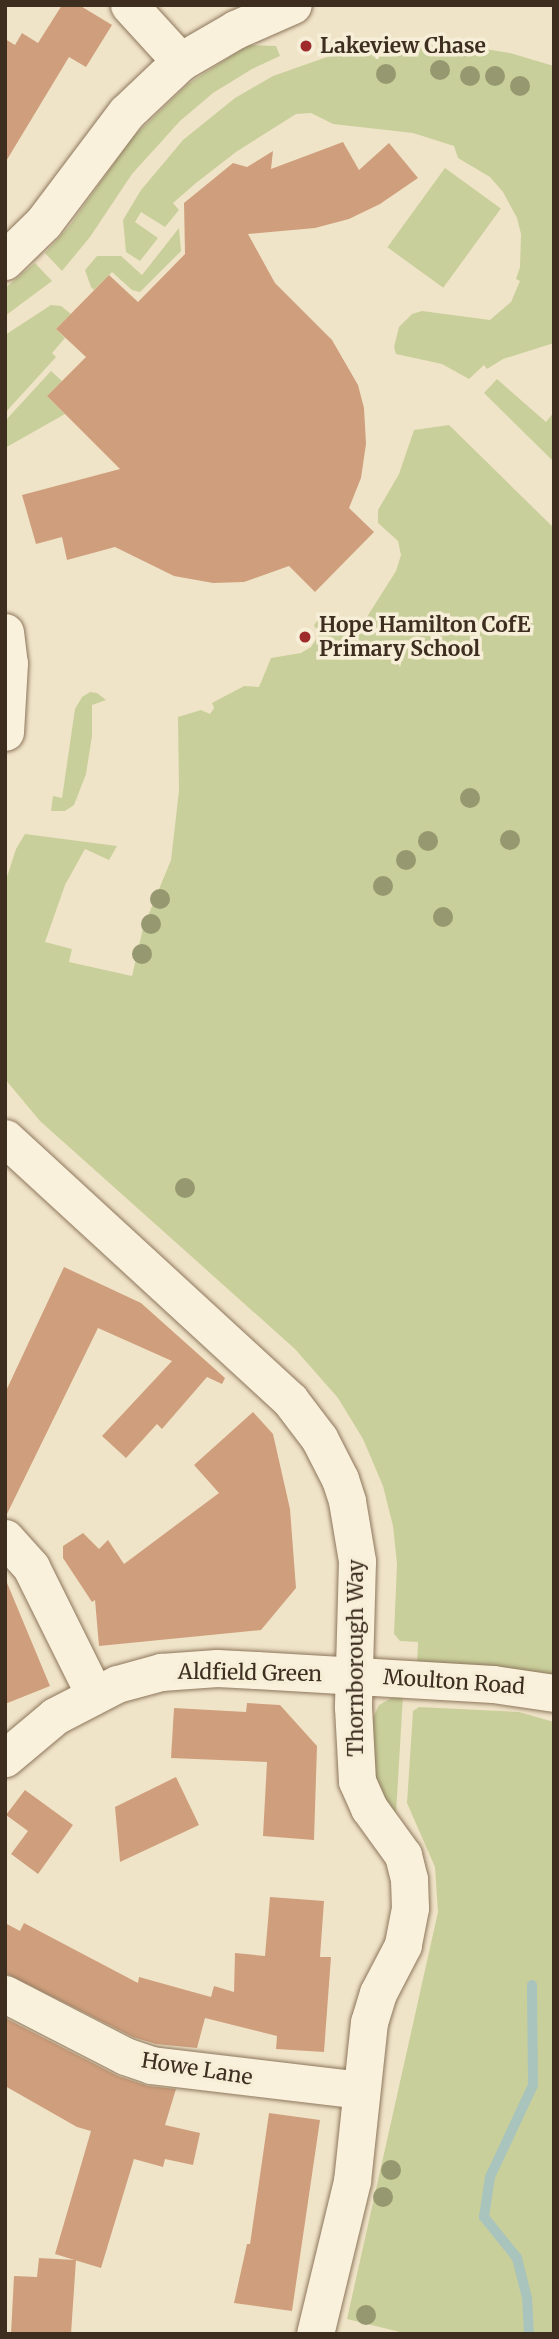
<!DOCTYPE html>
<style>
body{margin:0}
#map{position:relative;width:559px;height:2339px;overflow:hidden;background:#f0e4c8;font-family:Merriweather,serif}
div>[style]{position:absolute}
.green>*{inset:0;background:#c9cf9b;transform-origin:0 0}
.stream>*{height:10px;margin:-5px;padding:0 5px;transform-origin:5px;border-radius:5px;background:#a9c4bc}
.building>*{inset:0;background:#cf9f7d}
.roads{filter:drop-shadow(0 0 2px #8d765c) drop-shadow(0 0 2px #8d765c)}
.minor>*{height:37px;margin:-18.5px;padding:0 18.5px;transform-origin:18.5px;border-radius:18.5px;background:#faf1dc}
.tertiary>*{height:38px;margin:-19px;padding:0 19px;transform-origin:19px;border-radius:19px;background:#faf1dc}
.trees>*{width:20px;height:20px;margin:-10px;border-radius:50%;background:#96986f}
.dots>*{width:19px;height:19px;translate:-50% -50%;box-sizing:border-box;border:4px solid #f7eed8;border-radius:50%}
span{translate:-50% -50%;white-space:nowrap;text-align:center;line-height:1.15;-webkit-text-stroke:7px #f7eed8;paint-order:stroke}
.poi-label{font-size:21px;color:#3d2e20;font-weight:700}
.left{translate:0 -50%;text-align:left}
.street-label{font-size:21px;color:#3d2e20}
.frame{position:absolute;inset:0;border:7px solid #3d2e20;pointer-events:none}
</style>
<div id="map">
<div class="green">
<i style="clip-path:polygon(441px 42px,510px 53px,554px 66px,554px 343px,503px 359px,487px 369px,484px 365px,469px 379px,442px 364px,396px 354px,394px 347px,399px 327px,412px 314px,422px 311px,490px 320px,511px 302px,520px 281px,516px 279px,520px 267px,521px 234px,517px 218px,503px 192px,490px 177px,458px 158px,454px 146px,413px 133px,333px 124px,311px 113px,296px 114px,236px 152px,196px 183px,173px 203px,179px 210px,165px 227px,141px 212px,135px 222px,158px 238px,140px 261px,126px 252px,123px 220px,141px 190px,183px 140px,235px 98px,273px 76px,344px 51px,395px 43px)"></i>
<i style="clip-path:polygon(248px 45px,276px 46px,280px 56px,252px 69px,213px 93px,180px 121px,132px 174px,90px 237px,62px 271px,45px 253px,68px 228px,132px 138px,188px 84px)"></i>
<i style="left:445px;top:168px;width:69px;height:98px;rotate:36deg"></i>
<i style="clip-path:polygon(179px 228px,181px 251px,140px 292px,132px 290px,112px 272px,94px 290px,91px 287px,85px 270px,97px 256px,121px 256px,142px 275px)"></i>
<i style="clip-path:polygon(35px 263px,52px 281px,5px 316px,5px 288px)"></i>
<i style="clip-path:polygon(51px 305px,61px 306px,71px 314px,56px 329px,65px 338px,52px 353px,56px 357px,5px 413px,5px 335px)"></i>
<i style="clip-path:polygon(51px 371px,62px 381px,47px 396px,65px 414px,5px 448px,5px 421px)"></i>
<i style="clip-path:polygon(497px 379px,546px 422px,554px 412px,554px 462px,484px 393px)"></i>
<i style="clip-path:polygon(449px 425px,554px 528px,554px 1675px,417px 1665px,418px 1642px,400px 1641px,394px 1634px,397px 1564px,393px 1526px,383px 1486px,363px 1439px,338px 1398px,295px 1349px,40px 1121px,5px 1079px,5px 883px,16px 849px,25px 834px,117px 846px,109px 860px,85px 849px,65px 885px,45px 942px,72px 949px,69px 962px,132px 976px,143px 928px,171px 860px,179px 791px,178px 717px,201px 710px,210px 714px,214px 708px,212px 703px,244px 686px,259px 687px,271px 658px,301px 653px,311px 647px,319px 635px,314px 625px,323px 614px,347px 626px,365px 620px,396px 571px,401px 555px,398px 541px,378px 523px,378px 510px,399px 474px,414px 430px)"></i>
<i style="clip-path:polygon(90px 692px,97px 693px,106px 700px,92px 705px,92px 736px,86px 774px,74px 805px,65px 811px,51px 811px,53px 796px,62px 798px,75px 709px,82px 697px)"></i>
<i style="clip-path:polygon(397px 1695px,403px 1695px,396px 1814px,389px 1808px,374px 1779px,369px 1726px,379px 1705px)"></i>
<i style="clip-path:polygon(419px 1707px,519px 1712px,554px 1722px,554px 2334px,408px 2334px,347px 2319px,438px 1912px,435px 1867px,407px 1803px,413px 1711px)"></i>
</div>
<div class="stream">
<i style="left:529px;top:2334px;width:36px;rotate:-93deg"></i>
<i style="left:527px;top:2298px;width:41px;rotate:-104deg"></i>
<i style="left:517px;top:2258px;width:53px;rotate:-128.8deg"></i>
<i style="left:484px;top:2217px;width:40px;rotate:-81.5deg"></i>
<i style="left:490px;top:2177px;width:102px;rotate:-64.9deg"></i>
<i style="left:533px;top:2085px;width:100px;rotate:-90.6deg"></i>
</div>
<div class="building">
<i style="clip-path:polygon(62px 5px,79px 5px,112px 25px,86px 67px,69px 57px,5px 163px,5px 39px,15px 45px,22px 33px,38px 43px)"></i>
<i style="clip-path:polygon(343px 142px,359px 170px,389px 143px,418px 178px,380px 204px,349px 219px,315px 228px,248px 234px,275px 283px,332px 340px,358px 385px,364px 408px,366px 444px,361px 478px,349px 508px,374px 532px,315px 592px,289px 566px,244px 582px,213px 583px,174px 576px,115px 547px,67px 560px,62px 537px,36px 544px,22px 495px,120px 469px,47px 396px,86px 357px,56px 329px,109px 275px,138px 302px,185px 254px,184px 203px,233px 163px,247px 167px,273px 151px,271px 169px)"></i>
<i style="clip-path:polygon(64px 1267px,141px 1303px,225px 1378px,222px 1384px,207px 1377px,162px 1429px,157px 1424px,126px 1458px,102px 1436px,172px 1361px,98px 1328px,5px 1518px,5px 1393px)"></i>
<i style="clip-path:polygon(253px 1412px,273px 1434px,290px 1509px,296px 1588px,261px 1630px,99px 1646px,95px 1600px,92px 1602px,63px 1558px,63px 1546px,83px 1533px,99px 1549px,108px 1540px,124px 1564px,219px 1493px,194px 1465px)"></i>
<i style="clip-path:polygon(5px 1578px,50px 1686px,5px 1704px)"></i>
<i style="clip-path:polygon(247px 1703px,280px 1705px,317px 1746px,314px 1840px,263px 1836px,267px 1762px,171px 1758px,174px 1708px,246px 1712px)"></i>
<i style="clip-path:polygon(176px 1777px,199px 1825px,120px 1862px,115px 1807px)"></i>
<i style="clip-path:polygon(25px 1790px,73px 1825px,38px 1874px,11px 1854px,28px 1831px,6px 1815px)"></i>
<i style="clip-path:polygon(270px 1897px,324px 1901px,320px 1957px,331px 1957px,324px 2052px,276px 2049px,277px 2036px,205px 2018px,197px 2048px,156px 2044px,133px 2037px,5px 1973px,5px 1923px,20px 1931px,24px 1923px,138px 1983px,139px 1977px,211px 1997px,214px 1986px,234px 1992px,235px 1953px,265px 1956px)"></i>
<i style="clip-path:polygon(5px 2018px,118px 2076px,148px 2086px,176px 2089px,165px 2125px,200px 2133px,193px 2165px,165px 2159px,163px 2167px,134px 2159px,101px 2268px,55px 2254px,91px 2131px,77px 2127px,5px 2086px)"></i>
<i style="clip-path:polygon(269px 2113px,320px 2120px,292px 2311px,234px 2303px,247px 2244px,250px 2244px)"></i>
<i style="clip-path:polygon(39px 2258px,76px 2260px,71px 2334px,11px 2334px,14px 2276px,37px 2277px)"></i>
</div>
<div class="roads">
<div class="minor">
<i style="left:129px;top:5px;width:77px;rotate:47.6deg"></i>
<i style="left:5px;top:632px;width:31px;rotate:83deg"></i>
<i style="left:9px;top:663px;width:69px;rotate:93.3deg"></i>
<i style="left:5px;top:1138px;width:387px;rotate:42.6deg"></i>
<i style="left:290px;top:1400px;width:48px;rotate:52.7deg"></i>
<i style="left:319px;top:1438px;width:46px;rotate:62.9deg"></i>
<i style="left:340px;top:1479px;width:23px;rotate:72deg"></i>
<i style="left:347px;top:1501px;width:61px;rotate:80.5deg"></i>
<i style="left:357px;top:1561px;width:146px;rotate:91.6deg"></i>
<i style="left:353px;top:1707px;width:74px;rotate:86.9deg"></i>
<i style="left:357px;top:1781px;width:30px;rotate:66deg"></i>
<i style="left:369px;top:1808px;width:58px;rotate:54.1deg"></i>
<i style="left:403px;top:1855px;width:25px;rotate:76deg"></i>
<i style="left:409px;top:1879px;width:29px;rotate:88deg"></i>
<i style="left:410px;top:1908px;width:38px;rotate:101deg"></i>
<i style="left:403px;top:1945px;width:54px;rotate:117.5deg"></i>
<i style="left:378px;top:1993px;width:30px;rotate:107deg"></i>
<i style="left:369px;top:2022px;width:160px;rotate:96.1deg"></i>
<i style="left:352px;top:2181px;width:157px;rotate:103.6deg"></i>
<i style="left:5px;top:1538px;width:39px;rotate:48deg"></i>
<i style="left:31px;top:1567px;width:142px;rotate:63.6deg"></i>
<i style="left:5px;top:1758px;width:65px;rotate:-40deg"></i>
<i style="left:55px;top:1716px;width:70px;rotate:-27.3deg"></i>
<i style="left:117px;top:1684px;width:46px;rotate:-15.3deg"></i>
<i style="left:161px;top:1672px;width:56px;rotate:-4.1deg"></i>
<i style="left:217px;top:1668px;width:39px;rotate:3deg"></i>
<i style="left:256px;top:1670px;width:237px;rotate:3.4deg"></i>
<i style="left:493px;top:1684px;width:62px;rotate:8.4deg"></i>
<i style="left:5px;top:1994px;width:135px;rotate:27.3deg"></i>
<i style="left:125px;top:2056px;width:28px;rotate:19deg"></i>
<i style="left:151px;top:2065px;width:211px;rotate:6.8deg"></i>
</div>
<div class="tertiary">
<i style="left:5px;top:261px;width:54px;rotate:-44.3deg"></i>
<i style="left:44px;top:223px;width:138px;rotate:-53deg"></i>
<i style="left:127px;top:113px;width:74px;rotate:-43.4deg"></i>
<i style="left:181px;top:62px;width:64px;rotate:-30.2deg"></i>
<i style="left:236px;top:30px;width:62px;rotate:-23.7deg"></i>
</div>
</div>
<div class="trees">
<i style="left:440px;top:70px"></i>
<i style="left:386px;top:74px"></i>
<i style="left:470px;top:76px"></i>
<i style="left:495px;top:76px"></i>
<i style="left:520px;top:86px"></i>
<i style="left:470px;top:798px"></i>
<i style="left:510px;top:840px"></i>
<i style="left:428px;top:841px"></i>
<i style="left:406px;top:860px"></i>
<i style="left:383px;top:886px"></i>
<i style="left:160px;top:899px"></i>
<i style="left:443px;top:917px"></i>
<i style="left:151px;top:924px"></i>
<i style="left:142px;top:954px"></i>
<i style="left:185px;top:1188px"></i>
<i style="left:391px;top:2170px"></i>
<i style="left:383px;top:2197px"></i>
<i style="left:366px;top:2315px"></i>
</div>
<div class="dots">
<i style="left:306px;top:46px;background:#9e2a2b"></i>
<i style="left:305px;top:637px;background:#9e2a2b"></i>
</div>
<div class="poi-label">
<span class="left" style="left:320px;top:46px">Lakeview Chase</span>
<span class="left" style="left:319px;top:637px">Hope Hamilton CofE<br>Primary School</span>
</div>
<div class="street-label">
<span style="left:356px;top:1658px;rotate:-90deg">Thornborough Way</span>
<span style="left:250px;top:1673px;rotate:1deg">Aldfield Green</span>
<span style="left:454px;top:1682px;rotate:4deg">Moulton Road</span>
<span style="left:197px;top:2069px;rotate:9deg">Howe Lane</span>
</div>
<div class="frame"></div>
</div>
